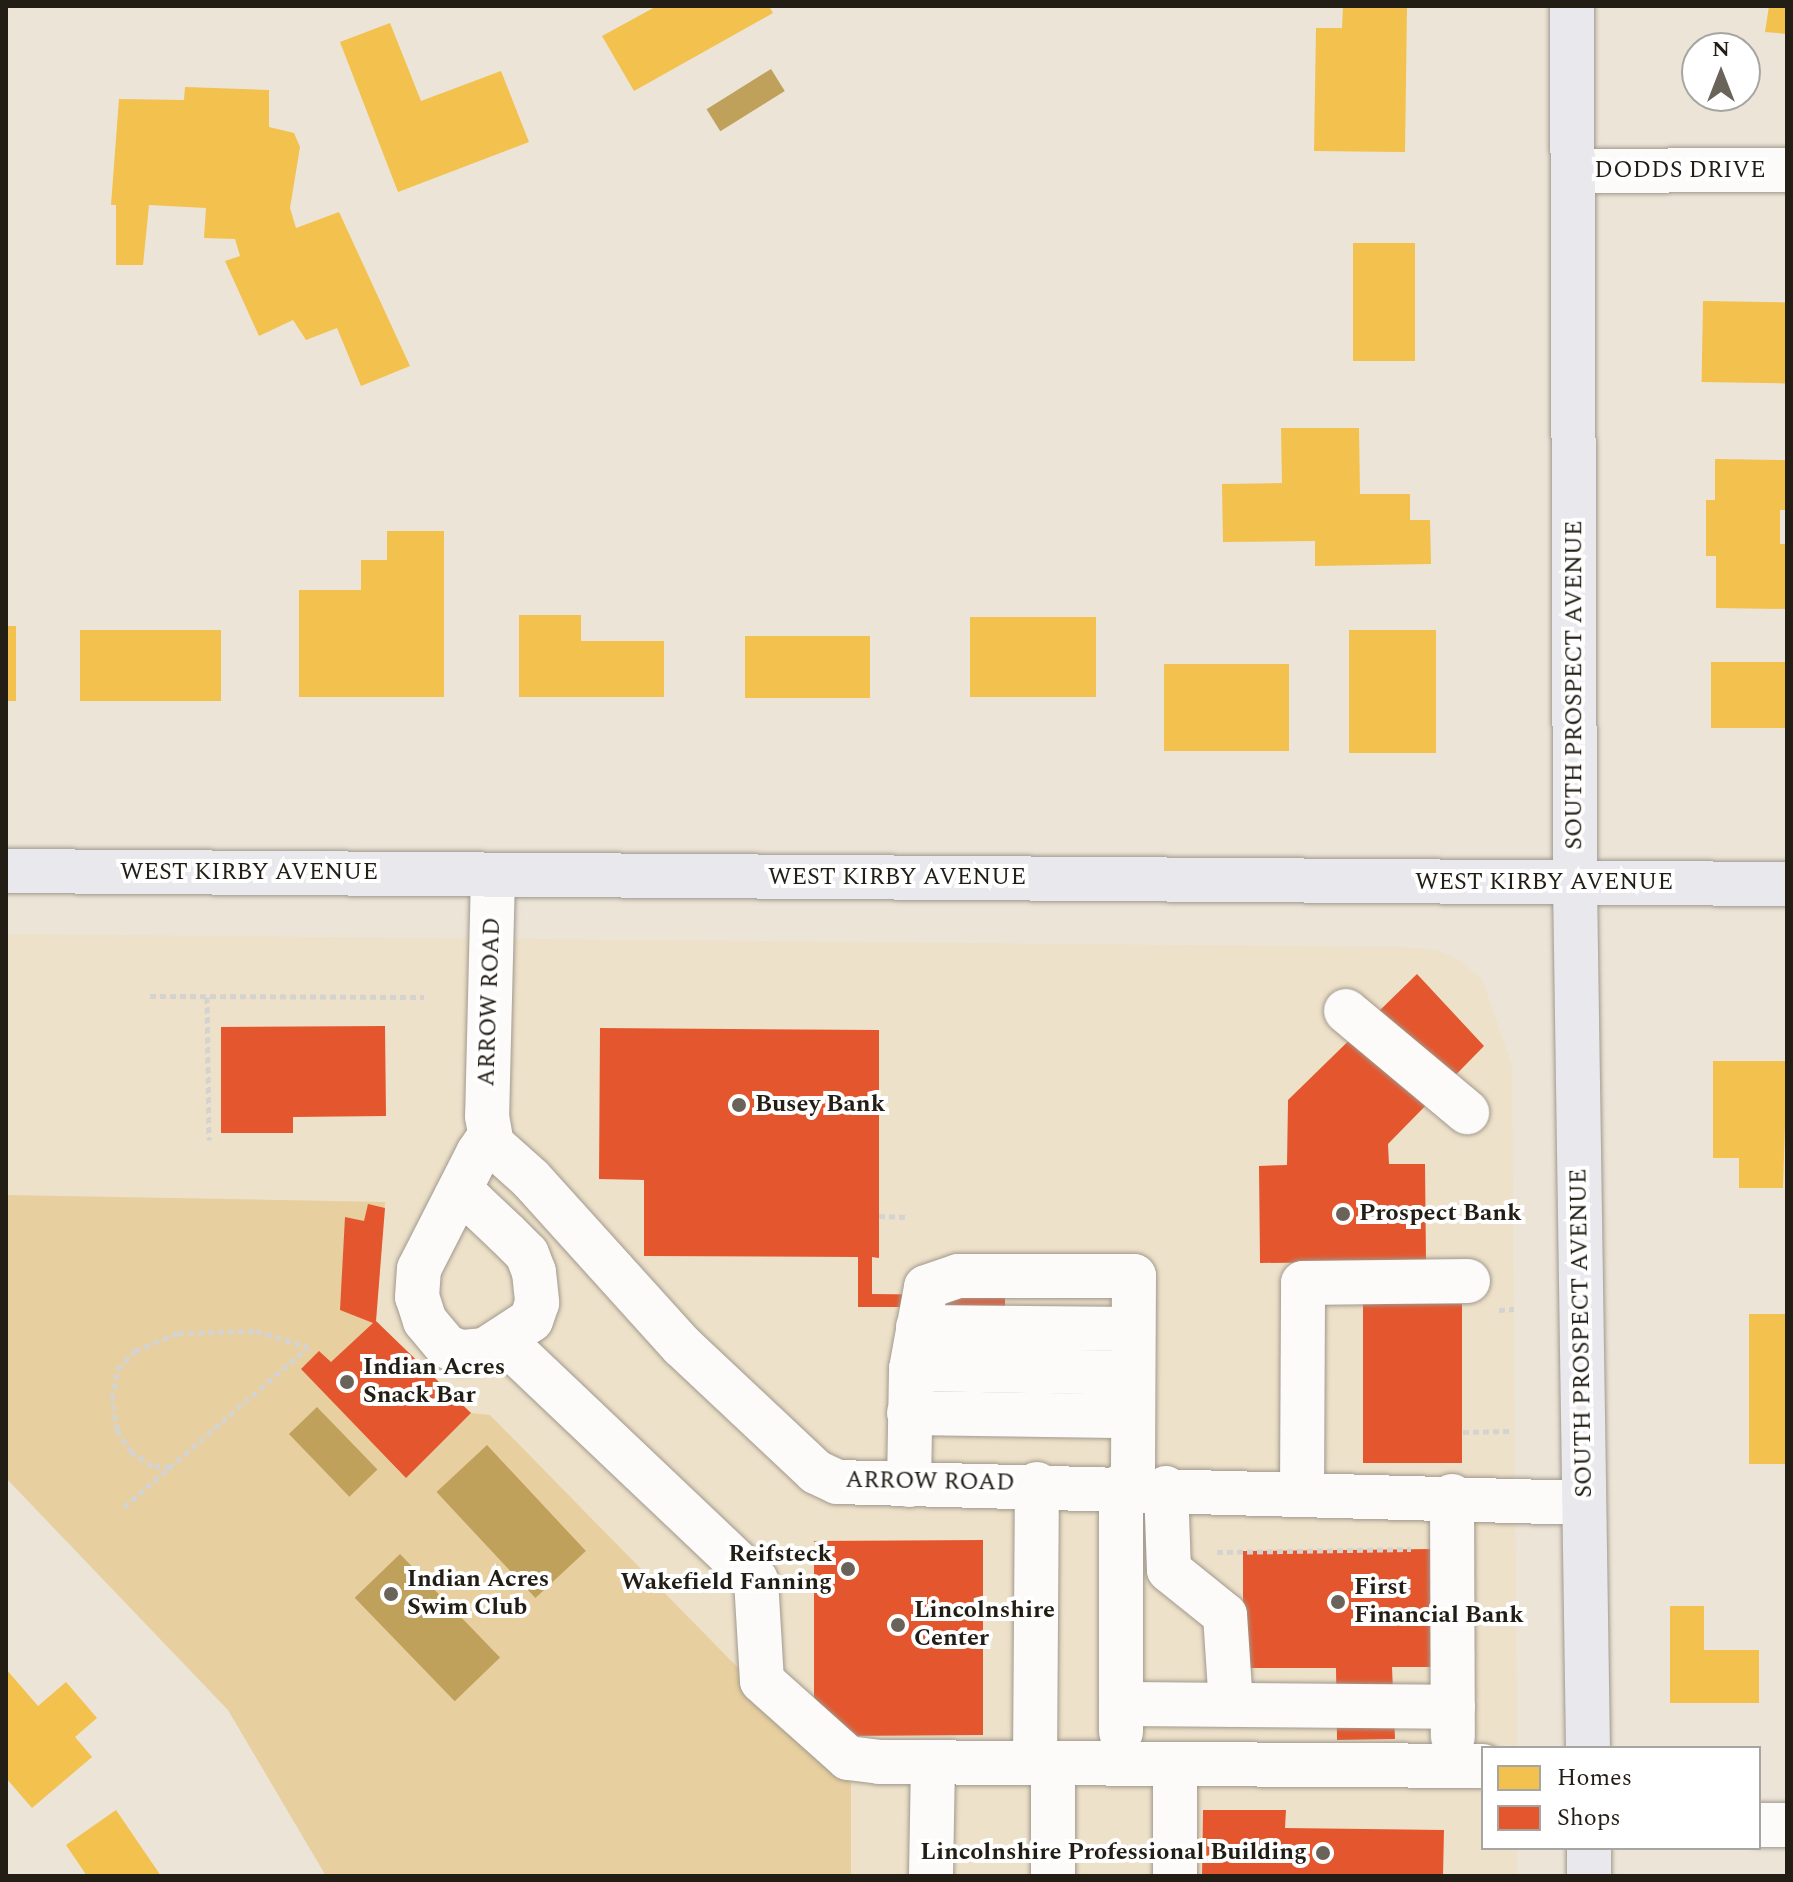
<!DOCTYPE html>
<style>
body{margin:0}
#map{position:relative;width:1793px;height:1882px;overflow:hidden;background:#ece4d6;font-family:Spectral,serif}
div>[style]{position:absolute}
.built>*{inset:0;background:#eee1c9}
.green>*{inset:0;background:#e7cf9f}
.water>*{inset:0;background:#c0a15c;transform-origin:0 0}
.homes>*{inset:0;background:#f2c14e;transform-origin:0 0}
.shops>*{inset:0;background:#e4572e;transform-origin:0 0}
.path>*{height:5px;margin-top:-2.5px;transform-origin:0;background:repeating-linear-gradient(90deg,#d5d3cf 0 6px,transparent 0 10px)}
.roads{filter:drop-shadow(0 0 2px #a0998e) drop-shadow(0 0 2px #a0998e)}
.minor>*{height:44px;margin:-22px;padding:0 22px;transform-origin:22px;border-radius:22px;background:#fcfbf9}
.major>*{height:44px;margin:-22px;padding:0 22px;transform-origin:22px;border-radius:22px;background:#e8e8ed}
.dots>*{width:22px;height:22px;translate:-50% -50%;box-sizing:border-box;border:4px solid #fff;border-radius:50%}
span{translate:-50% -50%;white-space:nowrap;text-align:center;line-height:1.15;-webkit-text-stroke:8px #fff;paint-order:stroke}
.street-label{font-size:24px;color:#231e15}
.poi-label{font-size:24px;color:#231e15;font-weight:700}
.left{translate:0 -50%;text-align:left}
.right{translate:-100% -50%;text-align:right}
.frame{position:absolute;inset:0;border:8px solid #231e15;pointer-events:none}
.legend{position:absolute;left:1481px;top:1746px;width:280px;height:104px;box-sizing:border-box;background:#fff;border:2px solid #a7a5a1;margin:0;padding:10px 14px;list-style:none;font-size:24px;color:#231e15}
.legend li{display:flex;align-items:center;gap:16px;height:40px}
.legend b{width:40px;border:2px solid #a7a5a1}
.north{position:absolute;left:1681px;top:32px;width:80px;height:80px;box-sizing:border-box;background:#fff;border:2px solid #a7a5a1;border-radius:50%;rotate:0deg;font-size:22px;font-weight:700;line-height:32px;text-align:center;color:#231e15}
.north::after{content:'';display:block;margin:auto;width:28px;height:36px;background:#696359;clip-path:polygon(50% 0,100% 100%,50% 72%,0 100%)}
</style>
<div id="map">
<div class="built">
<i style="clip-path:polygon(6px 934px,1404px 947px,1438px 950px,1460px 961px,1482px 979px,1512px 1065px,1517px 1748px,1483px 1748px,1483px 1848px,1517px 1848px,1517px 1876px,326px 1876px,228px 1710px,6px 1478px)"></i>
</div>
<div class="green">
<i style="clip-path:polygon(6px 1195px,385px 1202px,376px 1321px,471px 1413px,490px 1415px,851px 1783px,851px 1876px,326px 1876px,228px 1710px,6px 1478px)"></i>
</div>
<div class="water">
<i style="left:771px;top:69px;width:26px;height:76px;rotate:58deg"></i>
<i style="left:317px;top:1407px;width:87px;height:39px;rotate:46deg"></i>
<i style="left:487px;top:1445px;width:145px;height:69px;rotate:47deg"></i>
<i style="left:400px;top:1554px;width:144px;height:63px;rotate:46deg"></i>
</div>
<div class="homes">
<i style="clip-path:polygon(657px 6px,769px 6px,773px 13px,634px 91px,602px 36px)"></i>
<i style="clip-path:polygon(1343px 6px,1407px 6px,1405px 152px,1314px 151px,1316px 28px,1342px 28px)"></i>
<i style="clip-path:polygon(1769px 6px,1787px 6px,1787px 34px,1765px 32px)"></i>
<i style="clip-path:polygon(390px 23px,421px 101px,501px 71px,529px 142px,398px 192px,340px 42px)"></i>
<i style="clip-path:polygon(185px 87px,269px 90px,269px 127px,294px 133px,300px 147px,290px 208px,296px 228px,339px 212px,410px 366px,361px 386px,337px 328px,306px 340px,293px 320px,259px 336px,225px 261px,240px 256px,235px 239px,204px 238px,206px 208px,149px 205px,143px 265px,116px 265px,116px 205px,111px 205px,119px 99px,184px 100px)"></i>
<i style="left:1353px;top:243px;width:62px;height:118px"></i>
<i style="left:1703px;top:301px;width:84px;height:81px;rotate:1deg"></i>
<i style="clip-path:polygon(1281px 428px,1359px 428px,1360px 494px,1410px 494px,1410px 520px,1430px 520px,1431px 564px,1315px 566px,1315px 541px,1223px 542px,1222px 484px,1282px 483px)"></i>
<i style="clip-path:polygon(1715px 459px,1787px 460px,1787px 510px,1780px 510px,1780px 544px,1787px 544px,1787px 609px,1716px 608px,1716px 556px,1706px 556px,1706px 500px,1715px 500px)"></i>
<i style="clip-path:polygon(387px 531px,444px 531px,444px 697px,299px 697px,299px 590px,361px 590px,361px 560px,387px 560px)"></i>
<i style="clip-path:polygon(519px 615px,581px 615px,581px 641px,664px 641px,664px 697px,519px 697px)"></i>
<i style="left:970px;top:617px;width:126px;height:80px"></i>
<i style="left:6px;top:626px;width:10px;height:75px"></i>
<i style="left:80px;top:630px;width:141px;height:71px"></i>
<i style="left:1349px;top:630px;width:87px;height:123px"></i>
<i style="left:745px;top:636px;width:125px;height:62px"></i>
<i style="left:1711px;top:662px;width:76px;height:66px"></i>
<i style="left:1164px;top:664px;width:125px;height:87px"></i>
<i style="clip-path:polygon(1713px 1061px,1787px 1061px,1783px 1188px,1739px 1188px,1739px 1158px,1713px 1158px)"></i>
<i style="left:1749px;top:1314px;width:38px;height:150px"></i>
<i style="clip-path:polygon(1670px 1606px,1704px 1606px,1704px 1650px,1759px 1650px,1759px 1703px,1670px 1703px)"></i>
<i style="clip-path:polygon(6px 1669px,38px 1706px,66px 1682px,97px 1718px,75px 1737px,92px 1757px,32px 1808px,6px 1778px)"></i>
<i style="clip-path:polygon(116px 1810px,161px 1876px,87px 1876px,66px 1845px)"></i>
</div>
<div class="shops">
<i style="clip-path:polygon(1417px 974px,1484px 1046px,1388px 1144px,1389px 1164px,1425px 1164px,1426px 1261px,1260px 1263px,1259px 1166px,1287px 1165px,1288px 1100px)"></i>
<i style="clip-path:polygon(385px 1026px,386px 1116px,293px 1117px,293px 1133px,221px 1133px,221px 1027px)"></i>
<i style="clip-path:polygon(600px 1028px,879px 1030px,879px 1258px,872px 1257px,872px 1294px,960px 1295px,1005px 1259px,1005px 1428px,961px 1307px,858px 1307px,858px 1257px,644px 1256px,644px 1180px,599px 1179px)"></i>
<i style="clip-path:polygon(368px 1204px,385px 1208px,376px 1321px,471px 1413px,406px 1478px,301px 1369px,319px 1351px,331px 1362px,373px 1323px,340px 1310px,345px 1217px,364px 1221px)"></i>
<i style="left:1462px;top:1304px;width:159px;height:99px;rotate:90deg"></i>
<i style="clip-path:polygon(983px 1540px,983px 1735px,844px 1736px,814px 1709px,814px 1541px)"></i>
<i style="clip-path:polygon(1433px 1549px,1434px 1667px,1392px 1667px,1395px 1739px,1337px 1740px,1336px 1668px,1243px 1668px,1243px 1551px)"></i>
<i style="clip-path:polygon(1203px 1810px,1286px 1810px,1285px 1828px,1444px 1830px,1443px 1876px,1202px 1876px)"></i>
</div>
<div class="path">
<i style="left:150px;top:996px;width:274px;rotate:0.2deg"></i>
<i style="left:207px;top:997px;width:143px;rotate:89.2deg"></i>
<i style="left:879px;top:1216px;width:26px;rotate:2deg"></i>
<i style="left:1499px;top:1310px;width:15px;rotate:-4deg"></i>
<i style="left:1463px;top:1432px;width:49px;rotate:-1.2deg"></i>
<i style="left:170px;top:1467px;width:18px;rotate:-177deg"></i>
<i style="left:152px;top:1466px;width:25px;rotate:-146deg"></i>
<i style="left:131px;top:1452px;width:26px;rotate:-122deg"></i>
<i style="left:117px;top:1430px;width:31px;rotate:-99deg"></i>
<i style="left:112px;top:1399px;width:31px;rotate:-79deg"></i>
<i style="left:118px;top:1369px;width:25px;rotate:-47deg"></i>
<i style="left:135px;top:1351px;width:47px;rotate:-22.7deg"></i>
<i style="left:178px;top:1333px;width:78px;rotate:-1.5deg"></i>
<i style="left:256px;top:1331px;width:54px;rotate:17.1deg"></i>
<i style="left:124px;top:1507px;width:244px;rotate:-41deg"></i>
<i style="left:1217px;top:1552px;width:194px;rotate:-0.9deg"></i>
</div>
<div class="roads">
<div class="minor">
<i style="left:1574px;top:171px;width:213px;rotate:-0.3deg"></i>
<i style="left:493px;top:875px;width:241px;rotate:91.4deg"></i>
<i style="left:487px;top:1116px;width:28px;rotate:80deg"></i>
<i style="left:492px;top:1144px;width:52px;rotate:41.9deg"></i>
<i style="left:531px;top:1179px;width:225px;rotate:47.9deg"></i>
<i style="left:682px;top:1346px;width:184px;rotate:43.2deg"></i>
<i style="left:816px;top:1472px;width:23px;rotate:25deg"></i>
<i style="left:837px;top:1482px;width:747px;rotate:1.61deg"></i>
<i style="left:1346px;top:1011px;width:158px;rotate:39.9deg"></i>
<i style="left:456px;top:1197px;width:16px;rotate:14deg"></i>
<i style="left:472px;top:1201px;width:48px;rotate:43.3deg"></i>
<i style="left:507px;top:1234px;width:28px;rotate:45deg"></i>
<i style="left:527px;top:1254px;width:19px;rotate:69deg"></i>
<i style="left:534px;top:1272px;width:31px;rotate:84deg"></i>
<i style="left:537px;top:1303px;width:18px;rotate:109deg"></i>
<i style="left:531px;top:1320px;width:55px;rotate:146.9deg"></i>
<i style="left:485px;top:1350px;width:25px;rotate:175deg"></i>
<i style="left:460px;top:1352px;width:15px;rotate:-157deg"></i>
<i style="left:446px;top:1346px;width:33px;rotate:-130deg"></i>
<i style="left:425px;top:1321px;width:25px;rotate:-108deg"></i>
<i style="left:417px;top:1297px;width:28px;rotate:-86deg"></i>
<i style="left:419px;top:1269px;width:130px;rotate:-63deg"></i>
<i style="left:478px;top:1153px;width:19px;rotate:-55deg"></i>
<i style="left:918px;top:1327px;width:215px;rotate:0.5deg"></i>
<i style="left:504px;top:1341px;width:347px;rotate:43.5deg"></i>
<i style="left:756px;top:1580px;width:101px;rotate:86.6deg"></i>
<i style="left:762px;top:1681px;width:115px;rotate:41.8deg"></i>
<i style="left:848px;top:1758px;width:31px;rotate:7deg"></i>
<i style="left:879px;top:1762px;width:604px;rotate:0.38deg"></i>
<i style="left:911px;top:1369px;width:222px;rotate:1deg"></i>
<i style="left:909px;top:1413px;width:224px;rotate:0.8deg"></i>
<i style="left:909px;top:1485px;width:116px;rotate:-89deg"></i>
<i style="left:911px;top:1369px;width:83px;rotate:-79.6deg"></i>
<i style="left:926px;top:1287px;width:34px;rotate:-19deg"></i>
<i style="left:958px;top:1276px;width:176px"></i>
<i style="left:1134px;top:1276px;width:211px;rotate:90.3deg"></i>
<i style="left:1121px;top:1486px;width:246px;rotate:90deg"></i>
<i style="left:1166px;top:1488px;width:82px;rotate:87.9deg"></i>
<i style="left:1169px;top:1570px;width:72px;rotate:38.8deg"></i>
<i style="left:1225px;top:1615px;width:90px;rotate:86.2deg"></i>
<i style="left:1302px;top:1492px;width:209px;rotate:-89.7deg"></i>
<i style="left:1303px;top:1283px;width:165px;rotate:-0.7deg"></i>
<i style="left:1452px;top:1496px;width:241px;rotate:89.8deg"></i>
<i style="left:1121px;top:1704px;width:332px;rotate:0.5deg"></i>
<i style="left:1035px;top:1763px;width:279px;rotate:-89.6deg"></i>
<i style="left:1053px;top:1764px;width:112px;rotate:90deg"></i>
<i style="left:1759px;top:1825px;width:28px"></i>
<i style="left:931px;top:1876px;width:113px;rotate:-89deg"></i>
<i style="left:1175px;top:1876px;width:112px;rotate:-90deg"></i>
</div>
<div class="major">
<i style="left:1572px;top:6px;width:877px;rotate:89.8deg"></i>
<i style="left:1575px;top:883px;width:865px;rotate:89.14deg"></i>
<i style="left:6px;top:871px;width:1781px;rotate:0.42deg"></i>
<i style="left:1589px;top:1848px;width:28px;rotate:90deg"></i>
</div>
</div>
<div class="dots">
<i style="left:739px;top:1105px;background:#696359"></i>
<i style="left:1343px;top:1214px;background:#696359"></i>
<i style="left:347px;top:1382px;background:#696359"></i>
<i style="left:848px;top:1569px;background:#696359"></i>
<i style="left:391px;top:1594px;background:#696359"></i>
<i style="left:1338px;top:1602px;background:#696359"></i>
<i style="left:898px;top:1625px;background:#696359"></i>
<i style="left:1323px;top:1853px;background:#696359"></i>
</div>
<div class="street-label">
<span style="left:1680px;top:171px">DODDS DRIVE</span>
<span style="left:1575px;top:685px;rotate:-90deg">SOUTH PROSPECT AVENUE</span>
<span style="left:249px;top:873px">WEST KIRBY AVENUE</span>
<span style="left:897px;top:878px">WEST KIRBY AVENUE</span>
<span style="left:1544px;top:883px">WEST KIRBY AVENUE</span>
<span style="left:490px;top:1002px;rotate:-88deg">ARROW ROAD</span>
<span style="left:1582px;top:1333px;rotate:-91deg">SOUTH PROSPECT AVENUE</span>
<span style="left:930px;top:1482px;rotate:1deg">ARROW ROAD</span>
</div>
<div class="poi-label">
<span class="left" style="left:755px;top:1105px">Busey Bank</span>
<span class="left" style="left:1359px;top:1214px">Prospect Bank</span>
<span class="left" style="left:363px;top:1382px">Indian Acres<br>Snack Bar</span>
<span class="right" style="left:832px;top:1569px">Reifsteck<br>Wakefield Fanning</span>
<span class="left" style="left:407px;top:1594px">Indian Acres<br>Swim Club</span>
<span class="left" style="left:1354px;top:1602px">First<br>Financial Bank</span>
<span class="left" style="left:914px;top:1625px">Lincolnshire<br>Center</span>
<span class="right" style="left:1307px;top:1853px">Lincolnshire Professional Building</span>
</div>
<div class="frame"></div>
<ul class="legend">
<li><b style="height:22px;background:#f2c14e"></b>Homes</li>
<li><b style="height:22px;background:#e4572e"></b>Shops</li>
</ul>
<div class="north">N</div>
</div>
